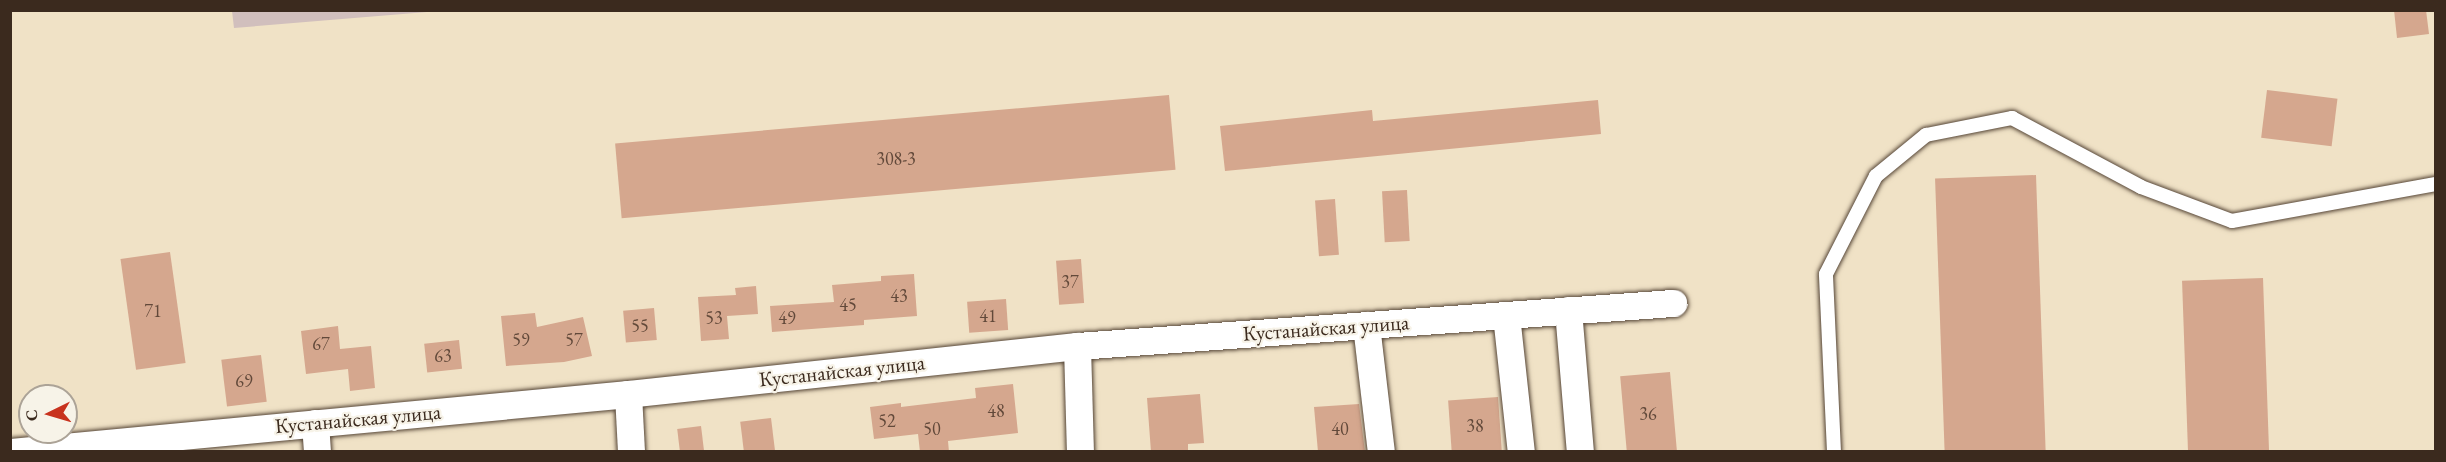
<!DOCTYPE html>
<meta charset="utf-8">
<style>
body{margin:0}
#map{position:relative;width:2446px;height:462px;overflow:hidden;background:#f0e2c6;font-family:"EB Garamond",serif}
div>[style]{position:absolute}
.industrial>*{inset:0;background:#d1bfbd}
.building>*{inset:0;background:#d5a78e;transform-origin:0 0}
.roads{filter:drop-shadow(0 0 2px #564637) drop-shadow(0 0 2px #564637)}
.lane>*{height:14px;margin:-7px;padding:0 7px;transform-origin:7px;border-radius:7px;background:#fff}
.street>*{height:27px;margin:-13.5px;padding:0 13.5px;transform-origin:13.5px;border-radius:13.5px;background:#fff}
span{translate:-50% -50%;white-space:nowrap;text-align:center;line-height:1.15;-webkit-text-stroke:4.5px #f7f3e8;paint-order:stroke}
.number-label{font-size:18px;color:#62493a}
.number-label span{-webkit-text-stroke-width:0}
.street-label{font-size:21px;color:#3b2a1e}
.frame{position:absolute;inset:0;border:12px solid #3b2a1e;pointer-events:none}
.north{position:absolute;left:18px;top:384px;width:60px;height:60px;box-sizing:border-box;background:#f7f3e8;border:2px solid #aca397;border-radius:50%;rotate:265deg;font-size:16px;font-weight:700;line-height:24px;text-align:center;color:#3b2a1e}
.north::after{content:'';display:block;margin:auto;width:21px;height:27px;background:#c8321e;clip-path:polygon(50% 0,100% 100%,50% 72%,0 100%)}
</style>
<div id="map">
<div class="industrial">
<i style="clip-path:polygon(232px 11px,232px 10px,439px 11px,234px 28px)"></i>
</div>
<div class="building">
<i style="clip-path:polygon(2394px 10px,2426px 10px,2429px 34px,2397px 38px)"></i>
<i style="left:2267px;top:90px;width:71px;height:48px;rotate:7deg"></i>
<i style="left:1169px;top:95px;width:75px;height:556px;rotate:85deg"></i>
<i style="clip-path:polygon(1598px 100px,1601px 134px,1225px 171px,1220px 126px,1372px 110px,1373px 121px)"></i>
<i style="left:2036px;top:175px;width:277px;height:101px;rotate:88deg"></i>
<i style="left:1407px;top:190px;width:51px;height:25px;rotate:87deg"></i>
<i style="left:1335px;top:199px;width:56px;height:20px;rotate:86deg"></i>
<i style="left:170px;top:252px;width:112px;height:50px;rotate:82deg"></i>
<i style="left:1081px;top:259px;width:44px;height:25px;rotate:86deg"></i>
<i style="clip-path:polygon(914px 274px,917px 316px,864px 320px,864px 325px,772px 332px,770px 306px,834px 302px,832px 285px,881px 281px,881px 276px)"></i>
<i style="left:2263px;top:278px;width:174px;height:81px;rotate:88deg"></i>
<i style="clip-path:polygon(756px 286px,758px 314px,727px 316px,729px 339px,701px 341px,698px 297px,736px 295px,735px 288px)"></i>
<i style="left:1006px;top:299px;width:31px;height:39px;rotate:86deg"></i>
<i style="left:654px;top:308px;width:32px;height:31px;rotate:85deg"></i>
<i style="clip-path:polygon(535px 313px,537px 327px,583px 317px,592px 356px,564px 362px,506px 366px,501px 316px)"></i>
<i style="clip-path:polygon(338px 326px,340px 349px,371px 346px,375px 388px,350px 391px,348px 369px,306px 374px,301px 331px)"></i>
<i style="left:459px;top:340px;width:29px;height:35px;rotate:84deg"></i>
<i style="left:261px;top:355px;width:47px;height:40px;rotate:83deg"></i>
<i style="left:1670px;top:372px;width:80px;height:50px;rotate:85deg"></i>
<i style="clip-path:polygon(1013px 384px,1018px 433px,948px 441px,949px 452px,920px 452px,918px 434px,874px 439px,870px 407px,901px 403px,901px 407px,976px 398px,975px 388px)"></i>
<i style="clip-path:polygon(1200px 394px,1204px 443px,1188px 444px,1188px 452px,1151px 452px,1147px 398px)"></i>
<i style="left:1498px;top:397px;width:55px;height:50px;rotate:86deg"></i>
<i style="clip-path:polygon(1359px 404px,1365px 452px,1318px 452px,1314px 407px)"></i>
<i style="left:771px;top:418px;width:34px;height:31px;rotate:83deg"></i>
<i style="left:701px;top:426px;width:26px;height:24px;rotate:83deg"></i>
</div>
<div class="roads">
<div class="lane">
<i style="left:1834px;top:452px;width:178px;rotate:-92.6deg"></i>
<i style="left:1826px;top:274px;width:110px;rotate:-63deg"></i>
<i style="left:1876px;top:176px;width:65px;rotate:-39.4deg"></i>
<i style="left:1926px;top:135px;width:88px;rotate:-11.2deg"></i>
<i style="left:2012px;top:118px;width:146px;rotate:28.1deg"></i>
<i style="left:2141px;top:187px;width:97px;rotate:20.5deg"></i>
<i style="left:2232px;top:221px;width:207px;rotate:-10.3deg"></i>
</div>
<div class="street">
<i style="left:1568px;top:310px;width:143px;rotate:85.2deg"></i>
<i style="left:1506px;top:315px;width:138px;rotate:83.8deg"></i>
<i style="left:1366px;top:325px;width:128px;rotate:83.3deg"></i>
<i style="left:1077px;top:346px;width:106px;rotate:88.4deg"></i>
<i style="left:628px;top:394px;width:58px;rotate:87deg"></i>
<i style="left:315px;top:423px;width:29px;rotate:86deg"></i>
<i style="left:11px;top:452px;width:620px;rotate:-5.37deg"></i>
<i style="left:628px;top:394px;width:452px;rotate:-6.1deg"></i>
<i style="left:1077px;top:346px;width:598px;rotate:-4.13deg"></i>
</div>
</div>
<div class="number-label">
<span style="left:896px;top:159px">308-3</span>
<span style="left:1070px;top:282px">37</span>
<span style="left:899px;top:296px">43</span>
<span style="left:848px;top:305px">45</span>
<span style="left:153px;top:311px">71</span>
<span style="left:988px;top:316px">41</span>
<span style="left:714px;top:318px">53</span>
<span style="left:787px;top:318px">49</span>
<span style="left:640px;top:326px">55</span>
<span style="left:521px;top:340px">59</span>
<span style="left:574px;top:340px">57</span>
<span style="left:321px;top:344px">67</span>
<span style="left:443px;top:356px">63</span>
<span style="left:244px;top:381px">69</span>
<span style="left:996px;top:411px">48</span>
<span style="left:1648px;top:414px">36</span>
<span style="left:887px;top:421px">52</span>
<span style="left:1475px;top:426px">38</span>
<span style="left:932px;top:429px">50</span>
<span style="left:1340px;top:429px">40</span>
</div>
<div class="street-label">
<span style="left:1326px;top:328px;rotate:-4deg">Кустанайская улица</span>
<span style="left:842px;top:371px;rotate:-6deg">Кустанайская улица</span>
<span style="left:358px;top:419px;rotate:-5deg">Кустанайская улица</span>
</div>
<div class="frame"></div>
<div class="north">С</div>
</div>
